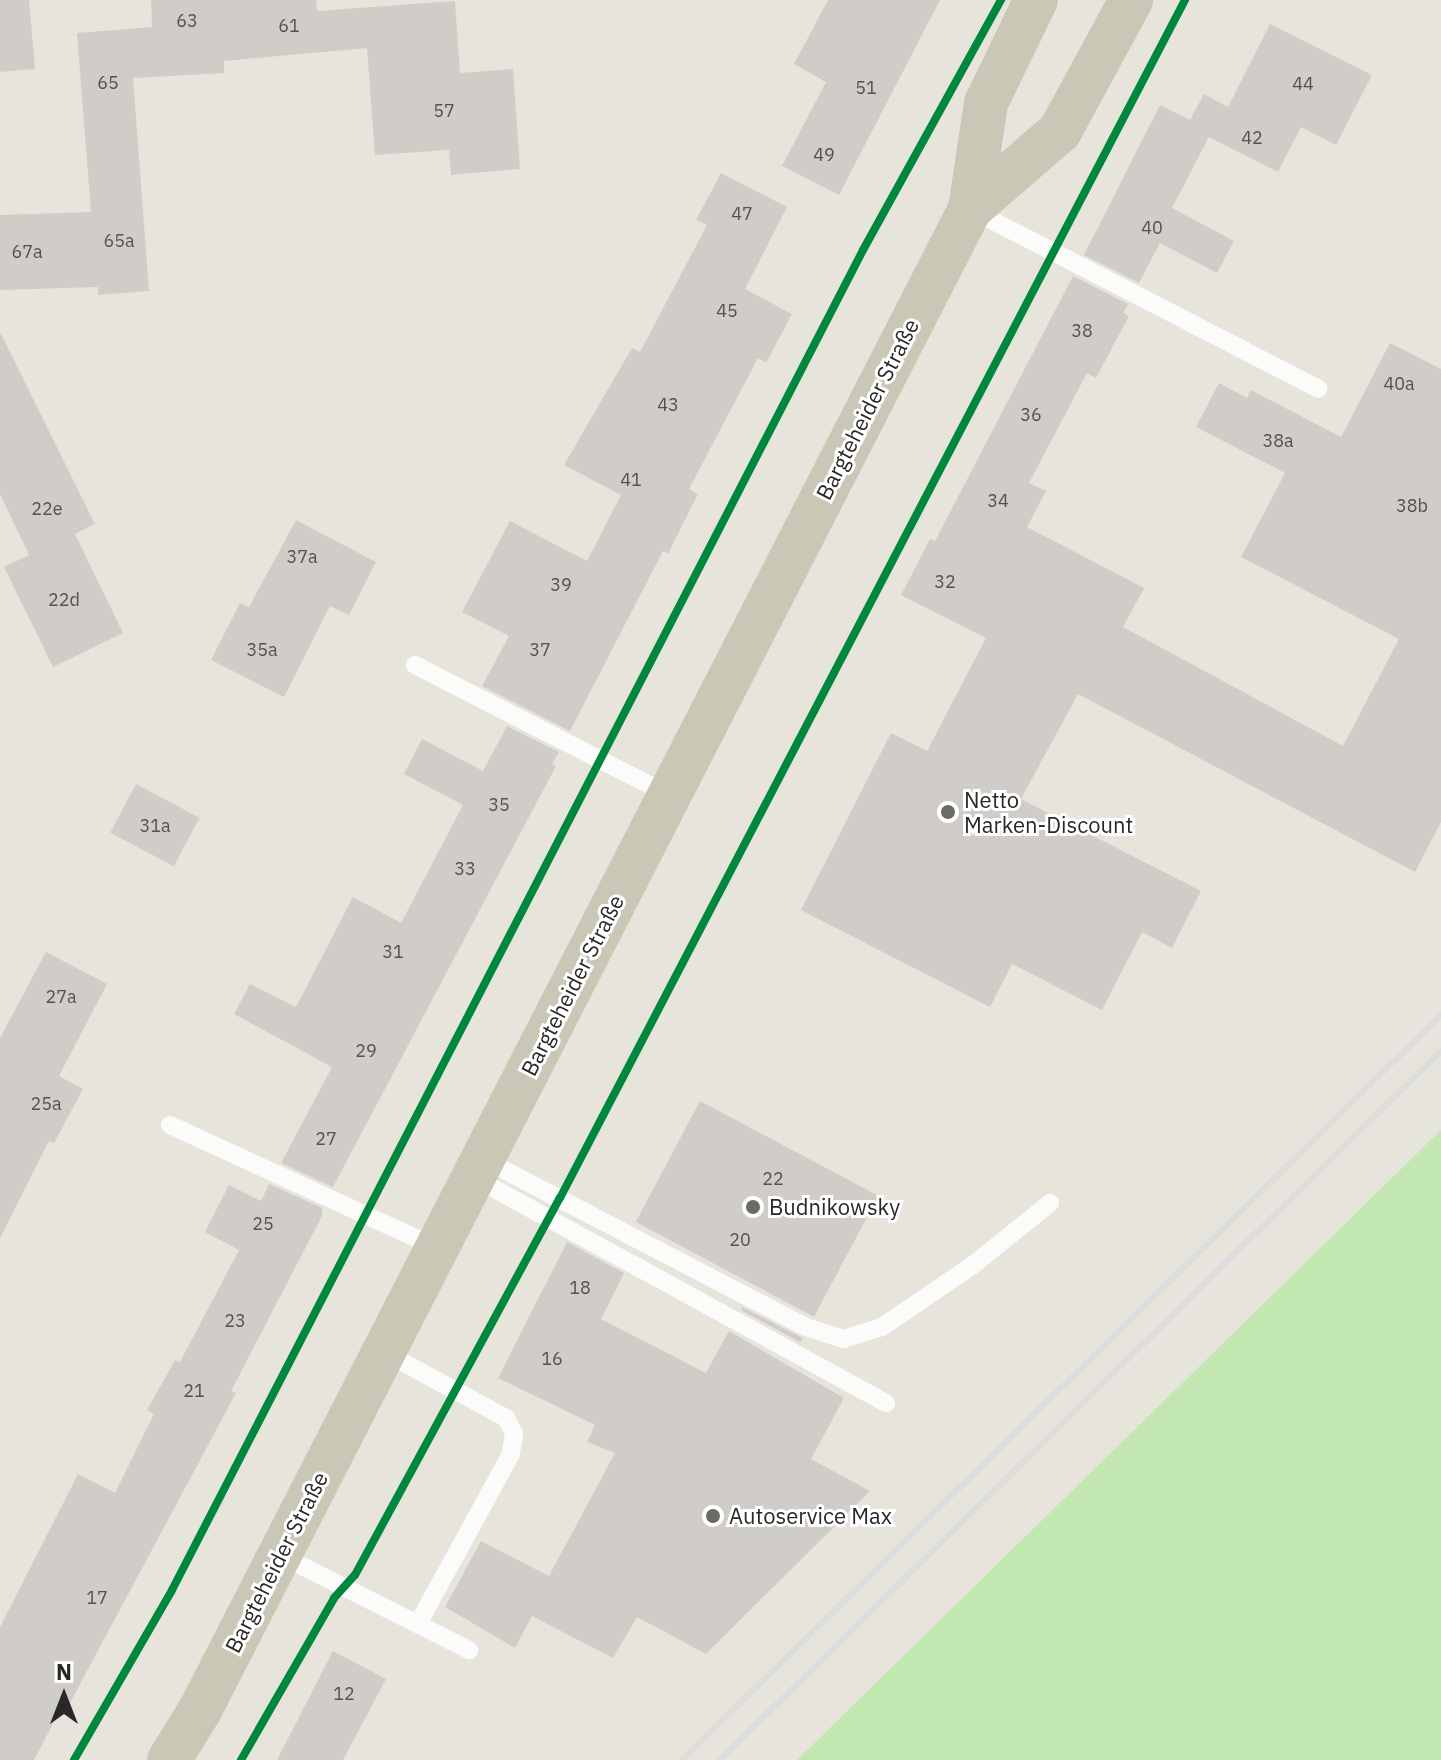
<!DOCTYPE html>
<meta charset="utf-8">
<style>
body{margin:0}
#map{position:relative;width:1441px;height:1760px;overflow:hidden;background:#e7e4dc;font-family:"IBM Plex Sans",sans-serif}
div>[style]{position:absolute}
.green>*{inset:0;background:#c2e7b1}
.building>*{inset:0;background:#d0cdc8;transform-origin:0 0}
.service>*{height:18px;margin:-9px;padding:0 9px;transform-origin:9px;border-radius:9px;background:#fbfbfa}
.primary>*{height:44px;margin:-22px;padding:0 22px;transform-origin:22px;border-radius:22px;background:#cac7b6}
.rail>*{height:6px;margin:-3px;padding:0 3px;transform-origin:3px;border-radius:3px;background:#dcdcde}
.cycleway>*{height:8px;margin:-4px;padding:0 4px;transform-origin:4px;border-radius:4px;background:#00873e}
.dots>*{width:22px;height:22px;translate:-50% -50%;box-sizing:border-box;border:4px solid #fff;border-radius:50%}
span{translate:-50% -50%;white-space:nowrap;text-align:center;line-height:1.15;-webkit-text-stroke:6px #fff;paint-order:stroke}
.number-label{font-size:18px;color:#535251}
.number-label span{-webkit-text-stroke-width:0}
.street-label{font-size:22px;color:#282828}
.poi-label{font-size:22px;color:#282828}
.left{translate:0 -50%;text-align:left}
.north{position:absolute;left:24px;top:1656px;width:80px;height:80px;-webkit-text-stroke:6px #fff;paint-order:stroke;rotate:0deg;font-size:22px;font-weight:700;line-height:32px;text-align:center;color:#282828}
.north::after{content:'';display:block;margin:auto;width:28px;height:36px;background:#282828;clip-path:polygon(50% 0,100% 100%,50% 72%,0 100%)}
</style>
<div id="map">
<div class="green">
<i style="clip-path:polygon(1441px 1130px,1441px 1760px,797px 1760px)"></i>
</div>
<div class="building">
<i style="clip-path:polygon(0 0,29px 0,35px 69px,0 72px)"></i>
<i style="clip-path:polygon(151px 0,316px 0,317px 11px,455px 1px,460px 73px,513px 69px,520px 169px,451px 175px,449px 150px,375px 155px,367px 48px,224px 61px,224px 73px,133px 78px,149px 291px,98px 295px,98px 287px,0 290px,0 215px,91px 212px,77px 33px,152px 27px)"></i>
<i style="clip-path:polygon(828px 0,940px 0,839px 195px,782px 166px,826px 82px,794px 64px)"></i>
<i style="clip-path:polygon(1270px 24px,1372px 75px,1336px 145px,1301px 127px,1278px 172px,1209px 137px,1172px 208px,1234px 241px,1217px 273px,1160px 243px,1139px 283px,1084px 255px,1160px 105px,1190px 120px,1204px 94px,1228px 107px)"></i>
<i style="clip-path:polygon(721px 173px,787px 207px,745px 289px,792px 314px,766px 363px,758px 358px,689px 489px,698px 494px,668px 554px,663px 551px,570px 731px,482px 686px,509px 636px,462px 612px,510px 521px,587px 561px,621px 495px,564px 465px,632px 348px,640px 352px,707px 225px,696px 220px)"></i>
<i style="clip-path:polygon(1073px 276px,1128px 304px,1123px 313px,1129px 316px,1096px 378px,1087px 373px,1029px 483px,1046px 491px,1027px 527px,1144px 588px,1123px 627px,1343px 746px,1399px 639px,1241px 557px,1285px 473px,1196px 427px,1219px 383px,1247px 398px,1251px 390px,1341px 437px,1390px 343px,1441px 369px,1441px 822px,1415px 872px,1078px 694px,1021px 799px,1201px 891px,1172px 948px,1142px 932px,1102px 1010px,1012px 964px,990px 1007px,801px 910px,891px 733px,927px 751px,986px 638px,901px 595px,930px 539px,935px 541px)"></i>
<i style="clip-path:polygon(0 332px,95px 524px,75px 534px,123px 633px,53px 667px,4px 567px,29px 555px,0 494px)"></i>
<i style="clip-path:polygon(296px 520px,376px 562px,349px 615px,330px 606px,284px 697px,211px 660px,240px 603px,249px 607px)"></i>
<i style="clip-path:polygon(507px 726px,559px 752px,552px 764px,556px 766px,333px 1187px,281px 1163px,332px 1067px,234px 1014px,250px 984px,296px 1007px,353px 897px,401px 923px,463px 805px,404px 774px,422px 739px,483px 771px)"></i>
<i style="left:136px;top:784px;width:72px;height:55px;rotate:28deg"></i>
<i style="clip-path:polygon(46px 952px,107px 984px,59px 1076px,83px 1089px,54px 1143px,49px 1141px,0 1238px,0 1038px)"></i>
<i style="left:700px;top:1101px;width:202px;height:137px;rotate:28deg"></i>
<i style="clip-path:polygon(269px 1184px,322px 1208px,322px 1216px,231px 1391px,236px 1393px,64px 1714px,59px 1712px,34px 1760px,0 1760px,0 1627px,78px 1474px,115px 1493px,154px 1414px,147px 1410px,175px 1360px,180px 1362px,239px 1250px,205px 1232px,229px 1185px,261px 1201px)"></i>
<i style="clip-path:polygon(567px 1242px,624px 1273px,601px 1319px,706px 1373px,729px 1331px,844px 1398px,811px 1459px,870px 1491px,706px 1654px,637px 1617px,613px 1658px,532px 1616px,515px 1648px,445px 1607px,481px 1541px,549px 1576px,615px 1453px,587px 1442px,595px 1425px,498px 1378px)"></i>
<i style="clip-path:polygon(742px 1307px,803px 1338px,800px 1342px,741px 1310px)"></i>
<i style="clip-path:polygon(333px 1651px,386px 1679px,343px 1760px,277px 1760px)"></i>
</div>
<div class="service">
<i style="left:970px;top:209px;width:392px;rotate:27.3deg"></i>
<i style="left:415px;top:665px;width:285px;rotate:27.1deg"></i>
<i style="left:170px;top:1125px;width:294px;rotate:24.7deg"></i>
<i style="left:483px;top:1159px;width:364px;rotate:27.5deg"></i>
<i style="left:806px;top:1327px;width:39px;rotate:18deg"></i>
<i style="left:843px;top:1339px;width:41px;rotate:-17.1deg"></i>
<i style="left:882px;top:1327px;width:110px;rotate:-34.3deg"></i>
<i style="left:973px;top:1265px;width:99px;rotate:-38.8deg"></i>
<i style="left:473px;top:1177px;width:471px;rotate:28.7deg"></i>
<i style="left:384px;top:1352px;width:139px;rotate:28.4deg"></i>
<i style="left:506px;top:1418px;width:18px;rotate:63deg"></i>
<i style="left:514px;top:1434px;width:20px;rotate:99deg"></i>
<i style="left:511px;top:1454px;width:194px;rotate:118.7deg"></i>
<i style="left:280px;top:1555px;width:212px;rotate:26.7deg"></i>
</div>
<div class="primary">
<i style="left:970px;top:209px;width:119px;rotate:-40.9deg"></i>
<i style="left:1060px;top:131px;width:149px;rotate:-61.5deg"></i>
<i style="left:169px;top:1760px;width:59px;rotate:-58.2deg"></i>
<i style="left:200px;top:1710px;width:1687px;rotate:-62.84deg"></i>
<i style="left:970px;top:209px;width:107px;rotate:-81.4deg"></i>
<i style="left:986px;top:103px;width:114px;rotate:-64.1deg"></i>
</div>
<div class="rail">
<i style="left:682px;top:1760px;width:1064px;rotate:-44.47deg"></i>
<i style="left:720px;top:1760px;width:1011px;rotate:-44.52deg"></i>
</div>
<div class="cycleway">
<i style="left:74px;top:1760px;width:196px;rotate:-60deg"></i>
<i style="left:172px;top:1590px;width:1508px;rotate:-62.72deg"></i>
<i style="left:863px;top:250px;width:286px;rotate:-61.1deg"></i>
<i style="left:241px;top:1760px;width:187px;rotate:-60.1deg"></i>
<i style="left:334px;top:1598px;width:31px;rotate:-48deg"></i>
<i style="left:355px;top:1575px;width:429px;rotate:-61.5deg"></i>
<i style="left:560px;top:1198px;width:1351px;rotate:-62.45deg"></i>
</div>
<div class="dots">
<i style="left:948px;top:812px;background:#6b6a67"></i>
<i style="left:753px;top:1207px;background:#6b6a67"></i>
<i style="left:713px;top:1516px;background:#6b6a67"></i>
</div>
<div class="number-label">
<span style="left:187px;top:21px">63</span>
<span style="left:289px;top:26px">61</span>
<span style="left:108px;top:83px">65</span>
<span style="left:1303px;top:84px">44</span>
<span style="left:866px;top:88px">51</span>
<span style="left:444px;top:111px">57</span>
<span style="left:1252px;top:138px">42</span>
<span style="left:824px;top:155px">49</span>
<span style="left:742px;top:214px">47</span>
<span style="left:1152px;top:228px">40</span>
<span style="left:119px;top:241px">65a</span>
<span style="left:27px;top:252px">67a</span>
<span style="left:727px;top:311px">45</span>
<span style="left:1082px;top:331px">38</span>
<span style="left:1399px;top:384px">40a</span>
<span style="left:668px;top:405px">43</span>
<span style="left:1031px;top:415px">36</span>
<span style="left:1278px;top:441px">38a</span>
<span style="left:631px;top:480px">41</span>
<span style="left:998px;top:501px">34</span>
<span style="left:1412px;top:506px">38b</span>
<span style="left:47px;top:509px">22e</span>
<span style="left:302px;top:557px">37a</span>
<span style="left:945px;top:582px">32</span>
<span style="left:561px;top:585px">39</span>
<span style="left:64px;top:600px">22d</span>
<span style="left:262px;top:650px">35a</span>
<span style="left:540px;top:650px">37</span>
<span style="left:499px;top:805px">35</span>
<span style="left:155px;top:826px">31a</span>
<span style="left:465px;top:869px">33</span>
<span style="left:393px;top:952px">31</span>
<span style="left:61px;top:997px">27a</span>
<span style="left:366px;top:1051px">29</span>
<span style="left:46px;top:1104px">25a</span>
<span style="left:326px;top:1139px">27</span>
<span style="left:773px;top:1179px">22</span>
<span style="left:263px;top:1224px">25</span>
<span style="left:740px;top:1240px">20</span>
<span style="left:580px;top:1288px">18</span>
<span style="left:235px;top:1321px">23</span>
<span style="left:552px;top:1359px">16</span>
<span style="left:194px;top:1391px">21</span>
<span style="left:97px;top:1598px">17</span>
<span style="left:344px;top:1694px">12</span>
</div>
<div class="street-label">
<span style="left:867px;top:409px;rotate:-63deg">Bargteheider Straße</span>
<span style="left:572px;top:985px;rotate:-63deg">Bargteheider Straße</span>
<span style="left:276px;top:1562px;rotate:-63deg">Bargteheider Straße</span>
</div>
<div class="poi-label">
<span class="left" style="left:964px;top:812px">Netto<br>Marken-Discount</span>
<span class="left" style="left:769px;top:1207px">Budnikowsky</span>
<span class="left" style="left:729px;top:1516px">Autoservice Max</span>
</div>
<div class="north">N</div>
</div>
